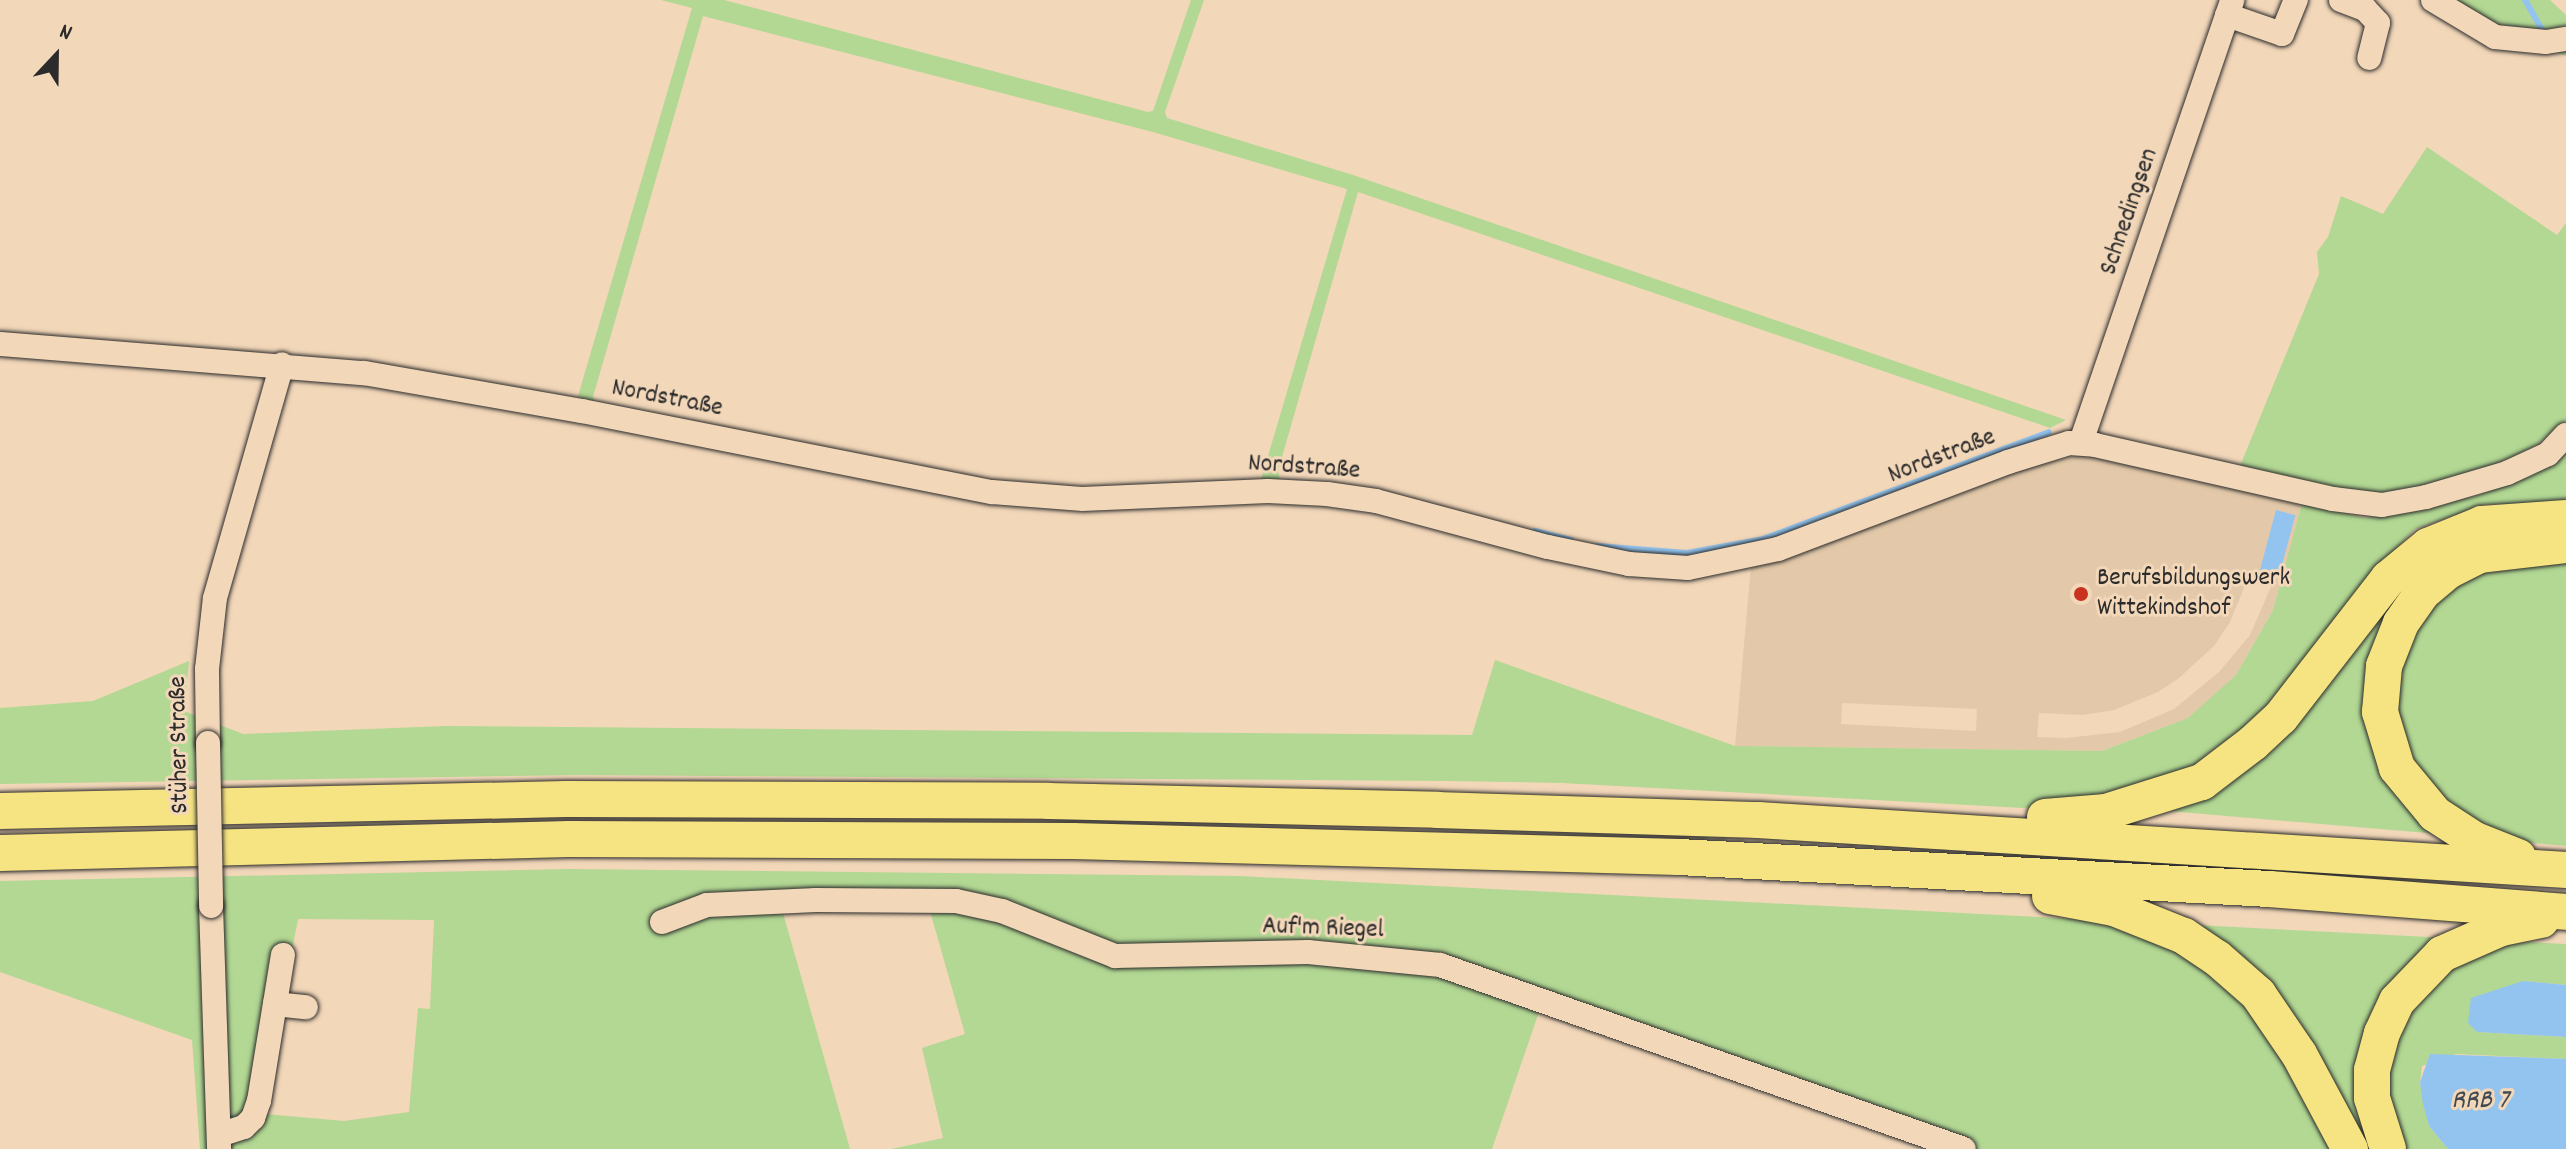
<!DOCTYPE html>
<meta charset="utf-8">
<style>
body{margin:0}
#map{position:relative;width:2566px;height:1149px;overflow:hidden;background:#f2d7b9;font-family:Dekko,sans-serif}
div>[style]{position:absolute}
.built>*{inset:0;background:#e3c9a9}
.green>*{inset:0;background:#b2d893}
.water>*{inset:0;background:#92c4ef;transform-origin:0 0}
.stream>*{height:6px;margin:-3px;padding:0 3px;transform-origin:3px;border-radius:3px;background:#92c4ef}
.roads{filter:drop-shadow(0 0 2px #2b2b2b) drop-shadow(0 0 2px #2b2b2b)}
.minor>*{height:24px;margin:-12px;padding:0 12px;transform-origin:12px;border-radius:12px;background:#f2d7b9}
.highway>*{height:36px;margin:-18px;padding:0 18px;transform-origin:18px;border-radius:18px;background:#f6e381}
.bridges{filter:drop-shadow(0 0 2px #2b2b2b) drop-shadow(0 0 2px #2b2b2b)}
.minor-bridge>*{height:24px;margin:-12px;padding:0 12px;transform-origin:12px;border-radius:12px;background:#f2d7b9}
.dots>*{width:22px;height:22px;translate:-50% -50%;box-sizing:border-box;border:4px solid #f2d7b9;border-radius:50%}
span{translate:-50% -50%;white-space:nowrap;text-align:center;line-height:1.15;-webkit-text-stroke:6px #f2d7b9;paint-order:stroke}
.street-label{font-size:26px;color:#2b2b2b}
.poi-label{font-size:26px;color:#2b2b2b}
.left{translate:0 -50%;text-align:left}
.water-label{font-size:28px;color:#404a52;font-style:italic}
.north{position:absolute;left:16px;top:16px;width:80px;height:80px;-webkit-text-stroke:6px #f2d7b9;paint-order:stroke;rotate:22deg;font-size:22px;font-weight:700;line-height:32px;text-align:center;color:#2b2b2b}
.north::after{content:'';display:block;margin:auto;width:28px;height:36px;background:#2b2b2b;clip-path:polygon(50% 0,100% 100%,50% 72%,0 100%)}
</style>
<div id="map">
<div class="built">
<i style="clip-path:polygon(evenodd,2085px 454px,2302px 503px,2273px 610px,2236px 675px,2212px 699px,2188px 718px,2102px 751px,1735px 746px,1751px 566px,2029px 467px,2085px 454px,2249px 576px,2273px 582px,2250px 635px,2219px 672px,2174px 709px,2120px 732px,2066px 738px,2037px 737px,2039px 713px,2083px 715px,2114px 710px,2158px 692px,2179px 678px,2214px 646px,2230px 622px,2249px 576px,2085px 454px,1842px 703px,1977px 709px,1976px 731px,1841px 724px,1842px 703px)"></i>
</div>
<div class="green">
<i style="clip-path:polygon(661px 0,724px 0,1148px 112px,1153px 111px,1191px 0,1204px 0,1165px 112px,1167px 118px,1353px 175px,2066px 420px,2050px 428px,1358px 192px,1278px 471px,1281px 483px,1260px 483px,1347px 189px,1153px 132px,703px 16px,593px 397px,596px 406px,578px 396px,692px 8px)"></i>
<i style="clip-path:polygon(2424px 0,2550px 0,2566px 15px,2566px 56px)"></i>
<i style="clip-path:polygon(2427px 147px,2557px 235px,2566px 223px,2566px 420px,2538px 444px,2501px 464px,2419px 487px,2378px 493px,2348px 492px,2240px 466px,2319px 274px,2317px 252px,2328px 237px,2341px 196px,2383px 214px)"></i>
<i style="clip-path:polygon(2566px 450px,2566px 506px,2487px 504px,2415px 529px,2380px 566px,2243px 735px,2198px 764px,2146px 786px,2082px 803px,2023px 808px,1562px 783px,1447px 781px,577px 775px,0 784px,0 708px,93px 701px,189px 661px,184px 711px,243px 734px,445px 726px,1472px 735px,1495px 660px,1735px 746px,2102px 751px,2188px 718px,2236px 675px,2273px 610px,2302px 503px,2366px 518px,2476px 496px,2552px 464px)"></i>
<i style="clip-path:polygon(2436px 552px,2370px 661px,2439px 834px,2157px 810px,2352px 637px)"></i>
<i style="clip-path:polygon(2566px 559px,2566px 846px,2513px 841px,2441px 803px,2410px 762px,2393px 714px,2396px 672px,2431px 602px,2476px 569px)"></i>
<i style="clip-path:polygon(evenodd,569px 869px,1239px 876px,2566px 944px,2566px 985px,2523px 981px,2477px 1032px,2566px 1037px,2566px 1059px,2456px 1054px,2422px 1066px,2420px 1082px,2429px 1126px,2448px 1149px,1928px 1149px,1540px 1009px,1492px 1149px,891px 1149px,943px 1138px,922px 1048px,965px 1034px,930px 911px,783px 913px,850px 1149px,200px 1149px,192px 1040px,0 972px,0 881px,569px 869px,298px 919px,434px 920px,430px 1009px,418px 1008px,409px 1112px,344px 1121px,265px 1114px,279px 1018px,298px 919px)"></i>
</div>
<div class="water">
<i style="left:2276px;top:510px;width:20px;height:62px;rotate:15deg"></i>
<i style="clip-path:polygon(2523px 981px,2566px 985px,2566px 1037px,2477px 1032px,2468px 1023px,2471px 998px)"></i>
<i style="clip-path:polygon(2430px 1054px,2566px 1059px,2566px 1149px,2448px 1149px,2429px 1126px,2423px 1104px,2420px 1082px)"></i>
</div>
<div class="stream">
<i style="left:2525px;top:0;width:40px;rotate:60.3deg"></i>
<i style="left:1535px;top:531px;width:37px;rotate:14deg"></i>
<i style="left:1597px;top:546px;width:90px;rotate:4.4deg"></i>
<i style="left:1687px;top:553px;width:77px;rotate:-10.4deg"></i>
<i style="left:1763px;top:539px;width:305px;rotate:-20.5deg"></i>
</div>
<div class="roads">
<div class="minor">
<i style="left:2341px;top:0;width:26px;rotate:21deg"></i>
<i style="left:2365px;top:9px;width:19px;rotate:47deg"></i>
<i style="left:2378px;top:23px;width:36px;rotate:104deg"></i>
<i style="left:2433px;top:0;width:72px;rotate:30.8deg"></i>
<i style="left:2495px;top:37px;width:51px;rotate:5.6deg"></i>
<i style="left:2546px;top:42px;width:20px;rotate:-9deg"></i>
<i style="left:2227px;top:15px;width:58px;rotate:19.1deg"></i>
<i style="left:2282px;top:34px;width:37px;rotate:-68deg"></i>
<i style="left:0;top:344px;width:365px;rotate:4.6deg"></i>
<i style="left:364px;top:373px;width:221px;rotate:9.9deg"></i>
<i style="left:582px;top:411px;width:418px;rotate:11.2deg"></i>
<i style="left:992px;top:492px;width:90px;rotate:4.4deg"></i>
<i style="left:1082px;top:499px;width:186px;rotate:-2.5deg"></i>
<i style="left:1268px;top:491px;width:59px;rotate:2.9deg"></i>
<i style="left:1327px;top:494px;width:49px;rotate:8.1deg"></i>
<i style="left:1376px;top:501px;width:178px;rotate:15deg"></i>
<i style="left:1548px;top:547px;width:83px;rotate:11.9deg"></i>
<i style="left:1629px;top:564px;width:59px;rotate:3.9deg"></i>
<i style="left:1688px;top:568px;width:92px;rotate:-11.9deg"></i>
<i style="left:1778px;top:549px;width:246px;rotate:-20.7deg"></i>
<i style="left:2008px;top:462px;width:64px;rotate:-17.3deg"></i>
<i style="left:2069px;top:443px;width:26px;rotate:4deg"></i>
<i style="left:2095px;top:445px;width:244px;rotate:12.8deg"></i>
<i style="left:2333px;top:499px;width:49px;rotate:7deg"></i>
<i style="left:2382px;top:505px;width:45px;rotate:-10.3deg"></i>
<i style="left:2426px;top:497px;width:84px;rotate:-16.5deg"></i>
<i style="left:2507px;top:473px;width:45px;rotate:-24.9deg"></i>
<i style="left:2548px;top:454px;width:26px;rotate:-47deg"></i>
<i style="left:2081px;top:442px;width:467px;rotate:-71.1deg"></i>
<i style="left:208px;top:743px;width:74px;rotate:-90.8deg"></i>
<i style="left:207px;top:669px;width:71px;rotate:-83.6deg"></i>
<i style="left:215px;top:598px;width:243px;rotate:-74deg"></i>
<i style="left:211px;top:906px;width:243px;rotate:88.1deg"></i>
<i style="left:662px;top:922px;width:48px;rotate:-20.7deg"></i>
<i style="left:707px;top:905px;width:109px;rotate:-2.6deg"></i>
<i style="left:816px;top:900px;width:140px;rotate:0.4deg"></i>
<i style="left:956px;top:901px;width:47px;rotate:12.3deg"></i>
<i style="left:1002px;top:911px;width:122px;rotate:21.7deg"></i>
<i style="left:1115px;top:956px;width:193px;rotate:-1.2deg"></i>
<i style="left:1308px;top:952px;width:133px;rotate:5.6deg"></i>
<i style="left:1440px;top:965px;width:555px;rotate:19.35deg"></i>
<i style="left:275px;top:1004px;width:31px;rotate:6deg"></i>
<i style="left:219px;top:1135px;width:26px;rotate:-18deg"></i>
<i style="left:244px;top:1127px;width:13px;rotate:-45deg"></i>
<i style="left:253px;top:1118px;width:18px;rotate:-71deg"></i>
<i style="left:259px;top:1101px;width:148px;rotate:-80.7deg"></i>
</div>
<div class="highway">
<i style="left:0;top:811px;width:566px;rotate:-1.21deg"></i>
<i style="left:566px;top:799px;width:482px;rotate:0.2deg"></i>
<i style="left:1048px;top:801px;width:390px;rotate:1.3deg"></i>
<i style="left:1438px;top:810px;width:320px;rotate:1.8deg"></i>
<i style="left:1758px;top:820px;width:810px;rotate:3.54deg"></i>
<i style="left:2045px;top:817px;width:61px;rotate:-4.7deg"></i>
<i style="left:2106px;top:812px;width:101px;rotate:-17.4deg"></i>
<i style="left:2202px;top:782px;width:64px;rotate:-37.4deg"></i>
<i style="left:2253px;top:743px;width:38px;rotate:-43deg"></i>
<i style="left:2281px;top:717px;width:175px;rotate:-52.2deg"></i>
<i style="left:2388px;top:579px;width:52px;rotate:-39.5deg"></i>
<i style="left:2428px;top:546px;width:58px;rotate:-22.2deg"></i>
<i style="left:2482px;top:524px;width:84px;rotate:-4.1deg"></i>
<i style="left:0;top:853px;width:569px;rotate:-1.41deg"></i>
<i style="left:569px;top:839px;width:504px;rotate:0.23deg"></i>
<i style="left:1073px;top:841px;width:606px;rotate:1.51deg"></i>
<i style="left:1679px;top:857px;width:591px;rotate:3.1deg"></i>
<i style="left:2269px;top:889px;width:298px;rotate:4.4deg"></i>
<i style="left:2518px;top:857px;width:46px;rotate:-158.4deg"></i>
<i style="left:2475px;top:840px;width:48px;rotate:-147deg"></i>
<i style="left:2435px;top:814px;width:60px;rotate:-129.6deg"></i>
<i style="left:2397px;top:768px;width:59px;rotate:-106.9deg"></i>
<i style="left:2380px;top:712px;width:46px;rotate:-85deg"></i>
<i style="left:2384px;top:666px;width:46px;rotate:-68.4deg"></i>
<i style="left:2401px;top:623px;width:38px;rotate:-55deg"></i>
<i style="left:2423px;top:592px;width:33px;rotate:-40deg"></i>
<i style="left:2448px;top:571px;width:35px;rotate:-27deg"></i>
<i style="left:2479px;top:555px;width:88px;rotate:-6.6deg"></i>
<i style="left:2050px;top:896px;width:65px;rotate:10.6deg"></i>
<i style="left:2114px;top:908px;width:75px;rotate:21.8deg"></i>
<i style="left:2184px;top:936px;width:40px;rotate:34deg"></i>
<i style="left:2217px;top:958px;width:55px;rotate:41.3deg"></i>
<i style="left:2258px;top:994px;width:73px;rotate:55.7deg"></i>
<i style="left:2299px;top:1054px;width:108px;rotate:61.8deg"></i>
<i style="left:2388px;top:1149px;width:53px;rotate:-107.4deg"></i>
<i style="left:2372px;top:1098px;width:28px;rotate:-90deg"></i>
<i style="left:2372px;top:1070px;width:38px;rotate:-75deg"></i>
<i style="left:2382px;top:1033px;width:35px;rotate:-65deg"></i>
<i style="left:2397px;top:1001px;width:65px;rotate:-46.2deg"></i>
<i style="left:2442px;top:954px;width:64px;rotate:-23.8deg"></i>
<i style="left:2501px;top:928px;width:41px;rotate:-11.3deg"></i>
</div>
</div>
<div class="bridges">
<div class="minor-bridge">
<i style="left:208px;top:743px;width:163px;rotate:88.9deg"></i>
</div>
</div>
<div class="dots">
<i style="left:2081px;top:594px;background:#c8321e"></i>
</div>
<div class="street-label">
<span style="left:2130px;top:212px;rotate:-71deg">Schnedingsen</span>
<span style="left:667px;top:399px;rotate:11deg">Nordstraße</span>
<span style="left:1942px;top:457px;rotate:-21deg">Nordstraße</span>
<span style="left:1304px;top:468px;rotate:4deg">Nordstraße</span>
<span style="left:180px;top:745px;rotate:-91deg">Stüher Straße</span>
<span style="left:1323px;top:929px;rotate:2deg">Auf'm Riegel</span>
</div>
<div class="poi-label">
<span class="left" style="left:2097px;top:594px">Berufsbildungswerk<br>Wittekindshof</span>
</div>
<div class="water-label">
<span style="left:2480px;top:1102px">RRB 7</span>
</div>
<div class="north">N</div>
</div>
